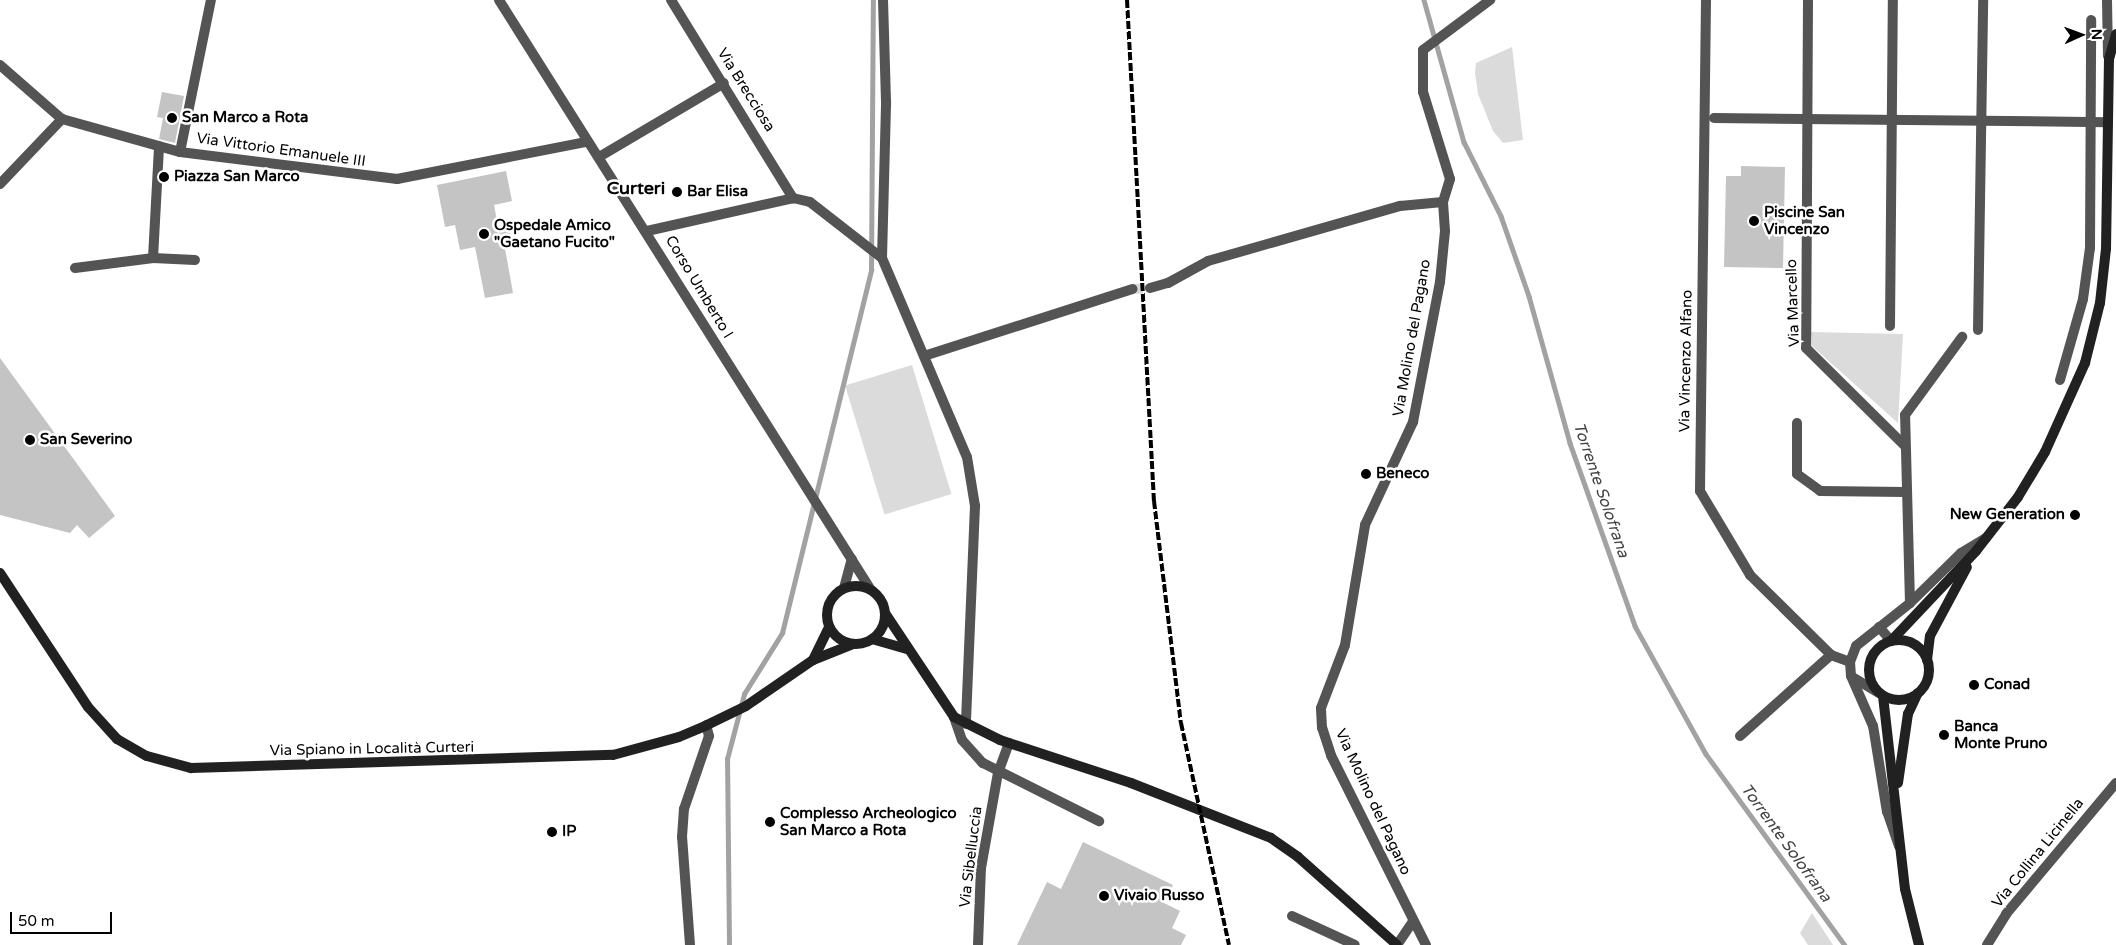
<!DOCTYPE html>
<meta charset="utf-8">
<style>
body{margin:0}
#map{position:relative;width:2116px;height:945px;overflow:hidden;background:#fff;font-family:"Varela Round",sans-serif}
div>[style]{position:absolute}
.green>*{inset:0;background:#dbdbdb;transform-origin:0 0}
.stream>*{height:4.5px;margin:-2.25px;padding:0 2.25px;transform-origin:2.25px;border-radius:2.25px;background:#a2a2a2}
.building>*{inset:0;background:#c4c4c4}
.street-tunnel>*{height:10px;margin-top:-5px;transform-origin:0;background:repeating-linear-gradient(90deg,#d9d9d9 0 10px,transparent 0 15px)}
.street>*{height:10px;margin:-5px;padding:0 5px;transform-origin:5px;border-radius:5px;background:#545454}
.secondary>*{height:10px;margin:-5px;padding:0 5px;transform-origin:5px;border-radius:5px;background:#212121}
.secondary>.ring{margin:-5px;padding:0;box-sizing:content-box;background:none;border:10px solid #212121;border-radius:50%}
.rail>*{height:4px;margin-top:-2px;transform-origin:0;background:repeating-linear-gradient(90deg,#000 0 8px,transparent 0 10.5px)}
.dots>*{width:14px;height:14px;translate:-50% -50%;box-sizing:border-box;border:2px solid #fff;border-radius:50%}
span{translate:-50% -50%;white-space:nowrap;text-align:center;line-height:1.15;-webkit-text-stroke:5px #fff;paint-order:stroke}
.street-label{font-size:15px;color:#000}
.poi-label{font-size:15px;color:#000;font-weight:700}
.left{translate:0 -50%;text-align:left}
.right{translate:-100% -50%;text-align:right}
.water-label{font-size:16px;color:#434343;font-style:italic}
.quarter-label{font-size:18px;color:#000;font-weight:700}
.north{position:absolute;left:2056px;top:10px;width:50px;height:50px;-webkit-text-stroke:4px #fff;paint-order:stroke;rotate:88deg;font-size:14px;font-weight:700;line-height:20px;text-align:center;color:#000}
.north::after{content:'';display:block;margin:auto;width:18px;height:22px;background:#000;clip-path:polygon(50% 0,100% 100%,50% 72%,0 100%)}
.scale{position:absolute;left:10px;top:912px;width:102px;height:22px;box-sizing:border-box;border:2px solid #000;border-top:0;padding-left:6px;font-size:15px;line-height:18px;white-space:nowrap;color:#000;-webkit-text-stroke:4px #fff;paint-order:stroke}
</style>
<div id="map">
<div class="green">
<i style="clip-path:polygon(1512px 47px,1523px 140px,1503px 143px,1493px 131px,1478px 94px,1475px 73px,1476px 63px)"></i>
<i style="clip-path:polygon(1811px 332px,1903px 334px,1898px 423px,1812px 346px)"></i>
<i style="left:912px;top:365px;width:135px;height:70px;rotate:73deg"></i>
<i style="clip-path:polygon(1812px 913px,1833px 945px,1808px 945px,1800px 933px)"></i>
</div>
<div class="stream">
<i style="left:1424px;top:0;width:148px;rotate:74.3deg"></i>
<i style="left:1464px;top:142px;width:83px;rotate:63.4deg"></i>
<i style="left:1501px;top:216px;width:85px;rotate:70.7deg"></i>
<i style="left:1529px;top:296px;width:153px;rotate:74.4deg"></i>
<i style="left:1570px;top:443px;width:194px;rotate:70.4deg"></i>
<i style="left:1635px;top:626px;width:146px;rotate:61deg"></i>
<i style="left:1706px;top:754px;width:236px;rotate:54deg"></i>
<i style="left:729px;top:945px;width:186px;rotate:-90.6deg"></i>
<i style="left:727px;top:759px;width:67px;rotate:-75.3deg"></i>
<i style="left:744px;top:694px;width:72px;rotate:-58.1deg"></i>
<i style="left:782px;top:633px;width:374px;rotate:-76.2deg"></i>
<i style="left:871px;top:270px;width:270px;rotate:-89.6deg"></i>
</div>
<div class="building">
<i style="clip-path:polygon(162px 92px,184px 96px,175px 143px,159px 139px,163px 118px,157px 117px)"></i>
<i style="clip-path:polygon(1741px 166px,1785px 167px,1783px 268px,1724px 267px,1726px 176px,1741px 176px)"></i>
<i style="clip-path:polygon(506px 171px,512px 201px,494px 205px,498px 226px,508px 224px,512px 242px,504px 243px,513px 293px,485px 298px,475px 247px,460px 250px,455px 225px,445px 227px,437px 185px)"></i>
<i style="clip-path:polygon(0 358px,115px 516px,89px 538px,77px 525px,70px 533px,0 515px)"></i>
<i style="clip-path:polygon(1083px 842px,1173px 885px,1164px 903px,1180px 911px,1172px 928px,1186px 935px,1181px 945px,1017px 945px,1047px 882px,1061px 889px)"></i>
</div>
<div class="street-tunnel">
<i style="left:1133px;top:289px;width:17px;rotate:-3deg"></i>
</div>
<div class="street">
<i style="left:499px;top:0;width:697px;rotate:57.77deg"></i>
<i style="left:671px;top:0;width:233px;rotate:58.4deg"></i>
<i style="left:1706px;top:0;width:491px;rotate:90.7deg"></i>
<i style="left:1700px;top:491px;width:98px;rotate:59.2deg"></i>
<i style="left:1750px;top:575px;width:114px;rotate:44.6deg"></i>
<i style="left:1831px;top:655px;width:20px;rotate:20deg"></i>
<i style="left:1808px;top:0;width:348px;rotate:90.3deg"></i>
<i style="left:1806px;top:348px;width:139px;rotate:44.7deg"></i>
<i style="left:2107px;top:0;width:56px;rotate:89deg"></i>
<i style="left:0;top:65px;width:82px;rotate:41.1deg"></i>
<i style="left:1714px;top:118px;width:394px;rotate:0.6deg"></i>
<i style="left:180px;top:152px;width:155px;rotate:-78.5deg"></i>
<i style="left:599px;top:157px;width:145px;rotate:-30.6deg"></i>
<i style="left:0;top:184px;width:90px;rotate:-46.4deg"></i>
<i style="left:62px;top:119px;width:123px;rotate:15.6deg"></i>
<i style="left:180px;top:152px;width:219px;rotate:7.1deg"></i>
<i style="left:397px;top:179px;width:193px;rotate:-11.1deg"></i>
<i style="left:1443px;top:202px;width:24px;rotate:-73deg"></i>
<i style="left:1450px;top:179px;width:91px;rotate:-107.2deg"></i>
<i style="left:1423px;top:92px;width:42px;rotate:-90deg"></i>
<i style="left:1423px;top:50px;width:84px;rotate:-36.7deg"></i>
<i style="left:647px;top:231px;width:150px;rotate:-12.7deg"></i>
<i style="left:793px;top:198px;width:17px;rotate:13deg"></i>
<i style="left:810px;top:202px;width:91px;rotate:37.9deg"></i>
<i style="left:882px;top:258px;width:216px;rotate:66.9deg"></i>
<i style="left:967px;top:457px;width:50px;rotate:80.7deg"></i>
<i style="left:975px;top:506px;width:218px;rotate:92.4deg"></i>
<i style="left:153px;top:258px;width:112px;rotate:-86.9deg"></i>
<i style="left:882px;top:258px;width:157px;rotate:-88.5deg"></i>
<i style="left:886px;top:101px;width:101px;rotate:-91.7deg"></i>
<i style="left:75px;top:268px;width:79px;rotate:-7.3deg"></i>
<i style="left:153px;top:258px;width:42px;rotate:2.7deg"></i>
<i style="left:1150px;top:288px;width:19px;rotate:-16deg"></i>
<i style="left:1168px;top:283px;width:46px;rotate:-28.8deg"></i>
<i style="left:1208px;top:261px;width:200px;rotate:-16deg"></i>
<i style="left:1400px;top:206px;width:43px;rotate:-5.3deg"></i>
<i style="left:1890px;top:326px;width:326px;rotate:-89.5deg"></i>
<i style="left:1978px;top:330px;width:330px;rotate:-89.1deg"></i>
<i style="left:924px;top:356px;width:219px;rotate:-17.8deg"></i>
<i style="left:2060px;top:380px;width:84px;rotate:-74.1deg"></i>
<i style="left:2083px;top:299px;width:51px;rotate:-82.2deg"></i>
<i style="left:2090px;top:248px;width:228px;rotate:-89.7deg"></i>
<i style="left:1797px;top:423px;width:51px;rotate:90deg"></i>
<i style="left:1797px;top:474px;width:29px;rotate:36deg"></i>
<i style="left:1820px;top:491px;width:85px;rotate:0.7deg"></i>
<i style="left:844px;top:588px;width:30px;rotate:-75deg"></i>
<i style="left:1910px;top:603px;width:188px;rotate:-91.5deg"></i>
<i style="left:1905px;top:415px;width:97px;rotate:-53.8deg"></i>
<i style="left:1879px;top:627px;width:18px;rotate:49deg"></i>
<i style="left:1854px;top:678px;width:29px;rotate:31deg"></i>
<i style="left:954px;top:717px;width:24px;rotate:71deg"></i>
<i style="left:962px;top:740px;width:31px;rotate:48deg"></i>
<i style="left:983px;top:763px;width:130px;rotate:26.6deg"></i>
<i style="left:1740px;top:736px;width:122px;rotate:-41.7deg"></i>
<i style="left:1899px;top:846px;width:36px;rotate:-109deg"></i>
<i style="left:1887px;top:812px;width:87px;rotate:-99.2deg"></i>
<i style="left:1873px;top:726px;width:55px;rotate:-113.7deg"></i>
<i style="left:1851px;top:676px;width:14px;rotate:-94deg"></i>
<i style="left:1850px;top:662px;width:17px;rotate:-69deg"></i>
<i style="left:1856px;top:646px;width:69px;rotate:-38.5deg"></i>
<i style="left:1910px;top:603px;width:71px;rotate:-44.4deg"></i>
<i style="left:1961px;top:553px;width:29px;rotate:-31deg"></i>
<i style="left:1292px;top:916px;width:69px;rotate:24.7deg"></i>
<i style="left:690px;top:945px;width:108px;rotate:-94.2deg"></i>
<i style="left:682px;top:837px;width:28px;rotate:-86deg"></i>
<i style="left:684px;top:809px;width:77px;rotate:-71.1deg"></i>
<i style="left:709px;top:736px;width:11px;rotate:-105deg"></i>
<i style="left:978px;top:945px;width:77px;rotate:-87.8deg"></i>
<i style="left:981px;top:868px;width:97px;rotate:-79.9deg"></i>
<i style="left:998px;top:773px;width:32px;rotate:-70deg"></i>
<i style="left:1397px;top:945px;width:29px;rotate:-56deg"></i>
<i style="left:1426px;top:945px;width:212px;rotate:-116.6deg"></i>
<i style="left:1331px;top:755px;width:28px;rotate:-108deg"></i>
<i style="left:1322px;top:728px;width:20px;rotate:-93deg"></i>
<i style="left:1321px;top:708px;width:67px;rotate:-69.1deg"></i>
<i style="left:1345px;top:645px;width:122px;rotate:-80.5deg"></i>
<i style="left:1365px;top:525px;width:114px;rotate:-65deg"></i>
<i style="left:1413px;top:422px;width:143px;rotate:-79.1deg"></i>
<i style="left:1440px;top:282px;width:51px;rotate:-84.4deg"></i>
<i style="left:1445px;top:231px;width:29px;rotate:-94deg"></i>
<i style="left:1987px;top:945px;width:36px;rotate:-58deg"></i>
<i style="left:2006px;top:914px;width:171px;rotate:-50deg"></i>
</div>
<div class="secondary">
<i style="left:0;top:573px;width:160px;rotate:56.7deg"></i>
<i style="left:88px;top:707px;width:43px;rotate:47.8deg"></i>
<i style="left:117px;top:739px;width:34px;rotate:30deg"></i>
<i style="left:147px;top:756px;width:46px;rotate:15.3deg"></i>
<i style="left:191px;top:768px;width:422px;rotate:-1.8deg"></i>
<i style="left:613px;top:755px;width:68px;rotate:-15.3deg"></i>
<i style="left:679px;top:737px;width:30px;rotate:-23deg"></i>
<i style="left:707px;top:725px;width:43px;rotate:-26deg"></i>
<i style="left:746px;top:706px;width:81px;rotate:-34.5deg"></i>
<i style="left:813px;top:660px;width:43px;rotate:-21.8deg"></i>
<i class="ring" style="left:827px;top:586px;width:48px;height:48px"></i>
<i style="left:885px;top:613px;width:125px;rotate:56.4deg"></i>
<i style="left:954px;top:717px;width:51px;rotate:26.6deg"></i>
<i style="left:1000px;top:740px;width:138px;rotate:18.2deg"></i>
<i style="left:1131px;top:783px;width:150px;rotate:21.4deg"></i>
<i style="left:1271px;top:838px;width:33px;rotate:35deg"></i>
<i style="left:1298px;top:857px;width:132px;rotate:41.6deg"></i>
<i style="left:872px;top:639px;width:37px;rotate:16deg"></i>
<i class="ring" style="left:1869px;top:640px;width:50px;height:50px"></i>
<i style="left:1891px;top:641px;width:124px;rotate:-46.6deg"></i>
<i style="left:1976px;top:551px;width:68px;rotate:-52.1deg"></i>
<i style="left:2018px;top:497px;width:52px;rotate:-59deg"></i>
<i style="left:2045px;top:452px;width:98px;rotate:-65.8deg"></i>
<i style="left:2085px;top:363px;width:62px;rotate:-76deg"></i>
<i style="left:2100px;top:303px;width:54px;rotate:-83.7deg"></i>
<i style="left:2106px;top:249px;width:190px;rotate:-89.1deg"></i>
<i style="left:2109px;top:59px;width:26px;rotate:-74deg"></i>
<i style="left:813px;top:660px;width:37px;rotate:-64deg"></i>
<i style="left:1927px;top:660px;width:24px;rotate:-83deg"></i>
<i style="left:1930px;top:636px;width:78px;rotate:-61.8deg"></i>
<i style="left:1883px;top:696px;width:194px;rotate:83.5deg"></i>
<i style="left:1905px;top:889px;width:58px;rotate:76deg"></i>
<i style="left:1898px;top:783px;width:70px;rotate:-81.8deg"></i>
<i style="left:1908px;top:714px;width:23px;rotate:-65deg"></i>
</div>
<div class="rail">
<i style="left:1127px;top:0;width:502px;rotate:86.92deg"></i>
<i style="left:1154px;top:501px;width:224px;rotate:83.1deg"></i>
<i style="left:1181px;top:723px;width:227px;rotate:77.8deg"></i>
</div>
<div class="dots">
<i style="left:172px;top:118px;background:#000"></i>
<i style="left:164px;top:177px;background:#000"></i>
<i style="left:677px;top:192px;background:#000"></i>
<i style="left:1754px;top:221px;background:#000"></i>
<i style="left:484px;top:234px;background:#000"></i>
<i style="left:30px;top:440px;background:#000"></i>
<i style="left:1366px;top:474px;background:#000"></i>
<i style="left:2075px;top:515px;background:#000"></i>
<i style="left:1974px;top:685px;background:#000"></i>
<i style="left:1944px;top:735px;background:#000"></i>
<i style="left:770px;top:822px;background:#000"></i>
<i style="left:552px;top:832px;background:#000"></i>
<i style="left:1104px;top:896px;background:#000"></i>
</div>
<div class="street-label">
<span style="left:746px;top:90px;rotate:58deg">Via Brecciosa</span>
<span style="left:281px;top:150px;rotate:8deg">Via Vittorio Emanuele III</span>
<span style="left:699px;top:287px;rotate:59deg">Corso Umberto I</span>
<span style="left:1793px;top:303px;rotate:-92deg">Via Marcello</span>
<span style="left:1412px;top:338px;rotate:-80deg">Via Molino del Pagano</span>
<span style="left:1686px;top:361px;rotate:-89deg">Via Vincenzo Alfano</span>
<span style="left:372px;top:749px;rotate:-1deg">Via Spiano in Località Curteri</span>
<span style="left:1373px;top:802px;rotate:65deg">Via Molino del Pagano</span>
<span style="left:2038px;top:853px;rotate:-51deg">Via Collina Licinella</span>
<span style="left:971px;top:857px;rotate:-83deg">Via Sibelluccia</span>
</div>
<div class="poi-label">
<span class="left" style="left:182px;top:118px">San Marco a Rota</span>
<span class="left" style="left:174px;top:177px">Piazza San Marco</span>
<span class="left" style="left:687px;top:192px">Bar Elisa</span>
<span class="left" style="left:1764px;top:221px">Piscine San<br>Vincenzo</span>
<span class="left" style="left:494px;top:234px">Ospedale Amico<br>"Gaetano Fucito"</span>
<span class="left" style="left:40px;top:440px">San Severino</span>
<span class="left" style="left:1376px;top:474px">Beneco</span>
<span class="right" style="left:2065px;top:515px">New Generation</span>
<span class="left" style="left:1984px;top:685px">Conad</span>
<span class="left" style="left:1954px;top:735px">Banca<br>Monte Pruno</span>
<span class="left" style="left:780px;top:822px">Complesso Archeologico<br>San Marco a Rota</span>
<span class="left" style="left:562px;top:832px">IP</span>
<span class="left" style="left:1114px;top:896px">Vivaio Russo</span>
</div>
<div class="water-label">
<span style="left:1601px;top:490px;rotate:71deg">Torrente Solofrana</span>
<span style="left:1786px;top:843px;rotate:54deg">Torrente Solofrana</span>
</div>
<div class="quarter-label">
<span style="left:636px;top:188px">Curteri</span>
</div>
<div class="north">N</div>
<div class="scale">50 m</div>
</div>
